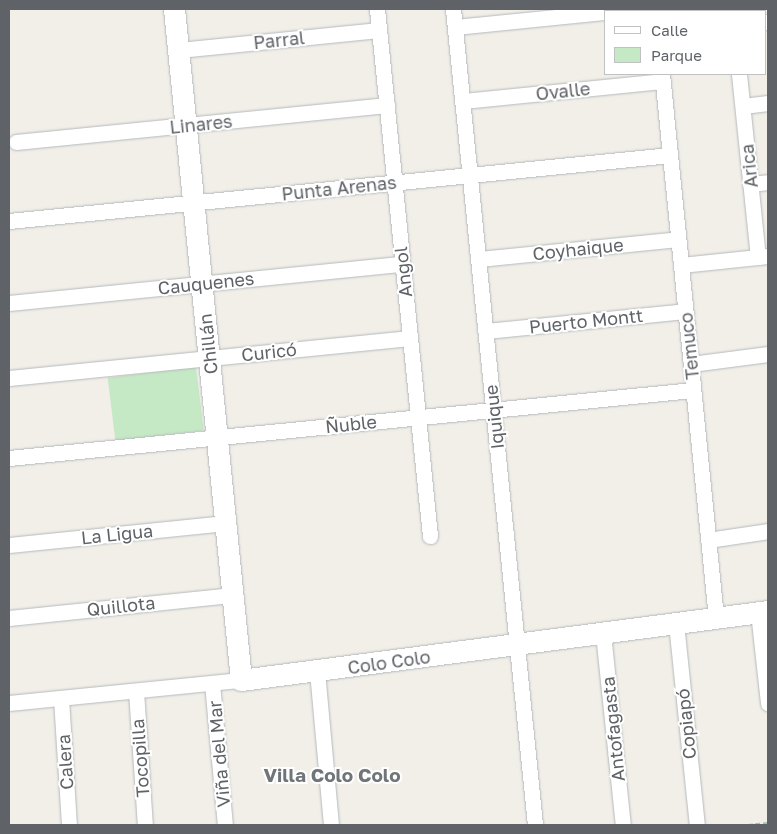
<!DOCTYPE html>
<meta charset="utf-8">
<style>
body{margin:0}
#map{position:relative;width:777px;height:834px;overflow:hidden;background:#f1efe8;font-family:"Golos Text",sans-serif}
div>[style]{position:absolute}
.green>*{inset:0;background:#c5e8c5;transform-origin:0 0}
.path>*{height:2.5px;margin-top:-1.25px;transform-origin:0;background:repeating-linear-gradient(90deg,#9cc7a9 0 5px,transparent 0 7.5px)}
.roads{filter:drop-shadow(0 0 1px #b5b8bc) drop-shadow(0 0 1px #b5b8bc)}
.street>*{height:15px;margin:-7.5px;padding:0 7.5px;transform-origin:7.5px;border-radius:7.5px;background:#fff}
.secondary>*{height:21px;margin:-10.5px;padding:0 10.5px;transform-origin:10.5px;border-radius:10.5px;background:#fff}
span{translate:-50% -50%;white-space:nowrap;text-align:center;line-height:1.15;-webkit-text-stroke:4px #fff;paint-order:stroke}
.street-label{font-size:18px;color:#5f6368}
.neighbourhood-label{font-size:19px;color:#70757a;font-weight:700}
.frame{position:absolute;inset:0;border:10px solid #5f6368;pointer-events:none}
.legend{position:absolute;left:604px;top:10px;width:162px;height:65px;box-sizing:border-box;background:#fff;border:1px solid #bfc1c3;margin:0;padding:6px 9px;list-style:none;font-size:15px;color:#5f6368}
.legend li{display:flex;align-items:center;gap:10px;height:25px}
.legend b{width:25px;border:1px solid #bfc1c3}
</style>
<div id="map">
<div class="green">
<i style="left:196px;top:367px;width:64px;height:89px;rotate:83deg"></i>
</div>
<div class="path">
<i style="left:748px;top:825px;width:20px;rotate:-6deg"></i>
</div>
<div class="roads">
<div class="street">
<i style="left:377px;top:9px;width:530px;rotate:84.26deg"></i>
<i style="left:453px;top:9px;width:820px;rotate:84.26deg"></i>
<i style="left:655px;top:9px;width:2px;rotate:90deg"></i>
<i style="left:612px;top:11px;width:25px;rotate:-5deg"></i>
<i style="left:766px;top:22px;width:2px"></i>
<i style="left:455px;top:27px;width:152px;rotate:-5.7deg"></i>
<i style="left:179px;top:50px;width:201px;rotate:-5.7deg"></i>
<i style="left:662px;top:74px;width:547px;rotate:84.33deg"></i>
<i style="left:739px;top:74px;width:184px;rotate:84.1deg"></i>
<i style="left:463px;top:101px;width:200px;rotate:-5.7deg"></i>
<i style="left:743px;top:106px;width:25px;rotate:-7deg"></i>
<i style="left:16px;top:142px;width:373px;rotate:-5.7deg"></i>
<i style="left:750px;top:184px;width:18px;rotate:-6deg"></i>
<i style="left:9px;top:221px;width:664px;rotate:-5.7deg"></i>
<i style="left:479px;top:259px;width:200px;rotate:-5.7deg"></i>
<i style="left:681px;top:265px;width:87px;rotate:-5.9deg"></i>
<i style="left:9px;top:303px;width:395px;rotate:-5.7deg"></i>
<i style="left:486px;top:331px;width:200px;rotate:-5.7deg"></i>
<i style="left:691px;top:364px;width:78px;rotate:-7.4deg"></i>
<i style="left:9px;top:378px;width:403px;rotate:-5.7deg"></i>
<i style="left:9px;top:458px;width:687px;rotate:-5.68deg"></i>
<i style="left:708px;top:540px;width:61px;rotate:-8.5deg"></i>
<i style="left:9px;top:545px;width:218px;rotate:-5.8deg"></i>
<i style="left:758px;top:612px;width:92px;rotate:83.7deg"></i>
<i style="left:9px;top:618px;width:225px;rotate:-5.9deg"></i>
<i style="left:676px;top:623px;width:203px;rotate:84.1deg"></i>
<i style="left:603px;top:633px;width:193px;rotate:84.1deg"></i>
<i style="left:317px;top:671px;width:155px;rotate:84.8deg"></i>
<i style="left:212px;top:683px;width:143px;rotate:84.8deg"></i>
<i style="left:136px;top:691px;width:134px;rotate:86.2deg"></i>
<i style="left:61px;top:698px;width:127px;rotate:86.4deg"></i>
<i style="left:9px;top:703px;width:233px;rotate:-5.7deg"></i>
</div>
<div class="secondary">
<i style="left:174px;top:9px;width:674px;rotate:84.3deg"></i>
<i style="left:241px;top:680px;width:531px;rotate:-7.46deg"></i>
</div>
</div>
<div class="street-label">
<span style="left:279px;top:40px;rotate:-6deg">Parral</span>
<span style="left:563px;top:91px;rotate:-6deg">Ovalle</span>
<span style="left:201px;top:124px;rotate:-6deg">Linares</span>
<span style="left:749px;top:166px;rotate:-96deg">Arica</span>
<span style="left:339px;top:188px;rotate:-6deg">Punta Arenas</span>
<span style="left:578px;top:249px;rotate:-6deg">Coyhaique</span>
<span style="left:403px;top:272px;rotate:-96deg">Angol</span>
<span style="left:206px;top:283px;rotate:-6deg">Cauquenes</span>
<span style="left:586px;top:321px;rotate:-6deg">Puerto Montt</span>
<span style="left:208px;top:344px;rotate:-96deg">Chillán</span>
<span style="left:689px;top:346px;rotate:-96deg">Temuco</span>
<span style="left:269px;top:352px;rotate:-6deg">Curicó</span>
<span style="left:494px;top:417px;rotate:-96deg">Iquique</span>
<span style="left:351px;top:424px;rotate:-6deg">Ñuble</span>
<span style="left:117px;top:534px;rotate:-6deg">La Ligua</span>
<span style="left:121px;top:606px;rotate:-6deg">Quillota</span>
<span style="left:389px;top:662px;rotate:-8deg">Colo Colo</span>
<span style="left:686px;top:724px;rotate:-96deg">Copiapó</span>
<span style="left:613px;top:729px;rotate:-96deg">Antofagasta</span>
<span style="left:219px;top:754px;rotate:-95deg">Viña del Mar</span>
<span style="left:140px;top:758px;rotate:-94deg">Tocopilla</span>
<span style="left:65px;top:762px;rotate:-94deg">Calera</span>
</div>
<div class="neighbourhood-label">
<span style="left:332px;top:775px">Villa Colo Colo</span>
</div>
<div class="frame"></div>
<ul class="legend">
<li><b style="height:6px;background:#fff"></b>Calle</li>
<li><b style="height:14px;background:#c5e8c5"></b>Parque</li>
</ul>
</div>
